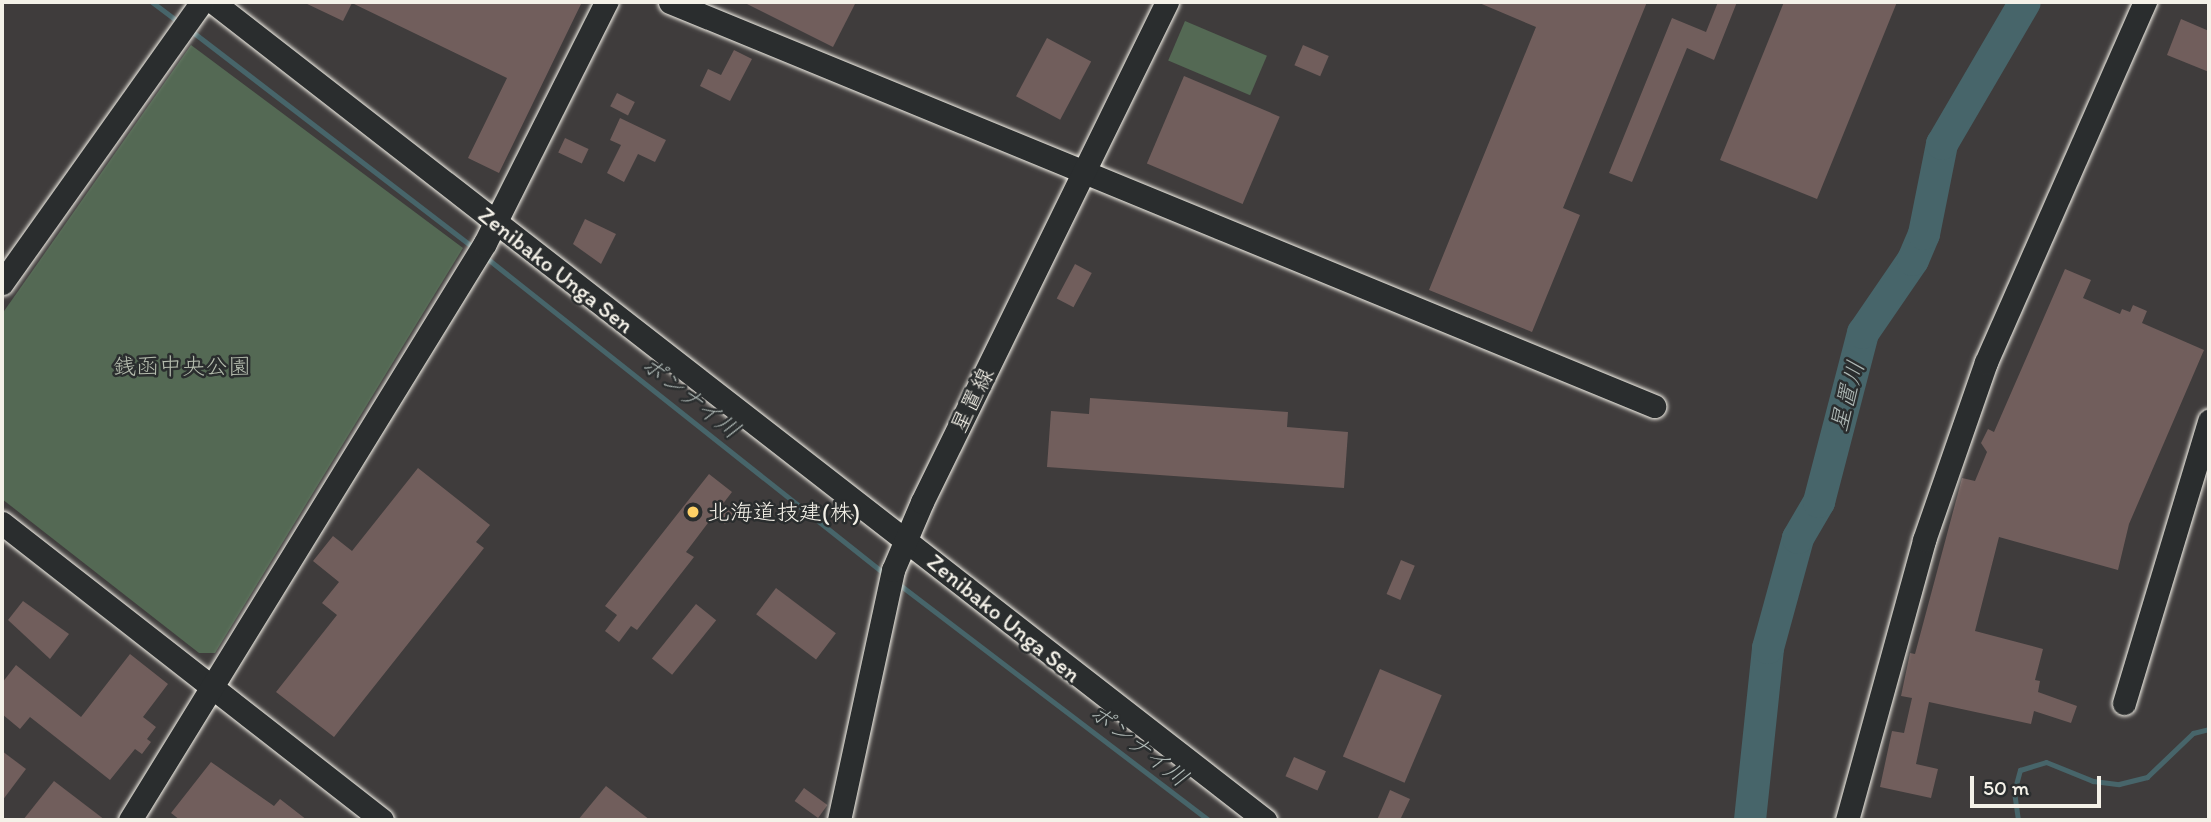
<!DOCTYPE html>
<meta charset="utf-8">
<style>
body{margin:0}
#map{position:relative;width:2211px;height:822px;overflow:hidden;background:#3f3c3c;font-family:Itim,"Klee One",sans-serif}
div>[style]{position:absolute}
.green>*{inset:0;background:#546954;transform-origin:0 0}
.stream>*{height:5px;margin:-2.5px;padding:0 2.5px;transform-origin:2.5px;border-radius:2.5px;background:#47656a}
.river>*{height:32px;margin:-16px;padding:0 16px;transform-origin:16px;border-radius:16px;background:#47656a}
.building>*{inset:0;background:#715e5c;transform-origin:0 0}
.roads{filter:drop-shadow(0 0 2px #f4f1e8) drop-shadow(0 0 2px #f4f1e8)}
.minor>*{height:23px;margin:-11.5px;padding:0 11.5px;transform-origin:11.5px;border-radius:11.5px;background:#2a2d2e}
.dots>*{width:19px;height:19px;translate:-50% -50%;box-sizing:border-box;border:4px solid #2a2d2e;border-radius:50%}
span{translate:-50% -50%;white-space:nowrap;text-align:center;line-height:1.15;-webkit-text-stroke:5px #2a2d2e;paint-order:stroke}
.street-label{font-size:23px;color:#f4f1e8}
.park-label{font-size:23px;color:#b4bbad}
.poi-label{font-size:23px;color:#f4f1e8}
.left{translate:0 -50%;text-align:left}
.water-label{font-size:24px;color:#afb9b6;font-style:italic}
.frame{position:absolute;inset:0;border:4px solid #f4f1e8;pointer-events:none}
.scale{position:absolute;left:1970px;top:776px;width:131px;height:32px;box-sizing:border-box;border:4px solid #f4f1e8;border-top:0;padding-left:9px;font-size:21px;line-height:24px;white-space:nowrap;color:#f4f1e8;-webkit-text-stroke:5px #2a2d2e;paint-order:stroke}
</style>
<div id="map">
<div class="green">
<i style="left:1185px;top:21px;width:89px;height:43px;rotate:23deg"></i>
<i style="clip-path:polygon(191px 45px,463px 248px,215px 653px,199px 653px,2px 499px,2px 314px)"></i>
</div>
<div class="stream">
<i style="left:152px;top:2px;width:34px;rotate:37deg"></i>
<i style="left:190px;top:30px;width:358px;rotate:37.5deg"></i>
<i style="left:484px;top:256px;width:512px;rotate:38.42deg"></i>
<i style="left:896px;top:582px;width:392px;rotate:37.3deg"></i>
<i style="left:2018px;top:820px;width:28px;rotate:-98deg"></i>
<i style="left:2014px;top:792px;width:23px;rotate:-75deg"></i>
<i style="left:2020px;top:770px;width:27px;rotate:-17deg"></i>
<i style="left:2046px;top:762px;width:51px;rotate:22deg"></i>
<i style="left:2093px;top:781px;width:26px;rotate:7deg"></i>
<i style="left:2119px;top:784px;width:29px;rotate:-14deg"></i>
<i style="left:2147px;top:777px;width:64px;rotate:-43.7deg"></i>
<i style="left:2193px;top:733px;width:16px;rotate:-14deg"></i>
</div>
<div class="river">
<i style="left:1750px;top:820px;width:173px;rotate:-84deg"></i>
<i style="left:1768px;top:648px;width:114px;rotate:-74.7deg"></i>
<i style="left:1798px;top:538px;width:42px;rotate:-59.7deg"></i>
<i style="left:1819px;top:502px;width:175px;rotate:-75.4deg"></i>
<i style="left:1863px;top:333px;width:88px;rotate:-55.6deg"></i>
<i style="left:1913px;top:260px;width:28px;rotate:-67deg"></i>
<i style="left:1924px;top:234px;width:92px;rotate:-78.7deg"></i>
<i style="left:1942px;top:144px;width:164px;rotate:-59.7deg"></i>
</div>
<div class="building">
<i style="clip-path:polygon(303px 2px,582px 2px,499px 173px,468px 158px,507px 78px,352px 3px,343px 21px)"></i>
<i style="clip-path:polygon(743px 2px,856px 2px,833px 47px)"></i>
<i style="clip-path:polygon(1477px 2px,1647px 2px,1563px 208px,1580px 215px,1532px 332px,1429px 290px,1536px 27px)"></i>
<i style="clip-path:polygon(1718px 2px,1737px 2px,1714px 60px,1687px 48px,1632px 182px,1609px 173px,1672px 18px,1706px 32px)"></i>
<i style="clip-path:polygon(1784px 2px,1897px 2px,1817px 199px,1720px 160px)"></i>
<i style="clip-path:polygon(2181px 19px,2209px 31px,2209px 72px,2167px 55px)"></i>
<i style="left:1047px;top:38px;width:50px;height:66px;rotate:28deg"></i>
<i style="left:1303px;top:45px;width:28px;height:22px;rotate:23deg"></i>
<i style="clip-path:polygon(734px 50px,752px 59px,730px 101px,700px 86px,708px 69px,721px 75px)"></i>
<i style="left:1184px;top:76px;width:104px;height:95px;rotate:23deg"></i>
<i style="left:617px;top:93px;width:20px;height:15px;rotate:27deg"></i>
<i style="clip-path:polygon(620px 118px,666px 140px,655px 162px,638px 154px,624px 182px,607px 173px,621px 145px,610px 140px)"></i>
<i style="left:565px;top:138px;width:26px;height:16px;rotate:25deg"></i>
<i style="clip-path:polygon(585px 219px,616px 234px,601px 264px,573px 244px)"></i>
<i style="left:1075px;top:264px;width:19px;height:39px;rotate:28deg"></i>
<i style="clip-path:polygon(2065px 269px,2091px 280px,2083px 298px,2120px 314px,2122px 309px,2130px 312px,2133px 305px,2147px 311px,2142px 323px,2204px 350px,2129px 524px,2118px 570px,1999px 537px,1975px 631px,2043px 649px,2035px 680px,2040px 681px,2038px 692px,2077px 706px,2071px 723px,2034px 711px,2031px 724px,1929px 702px,1916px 764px,1938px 769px,1931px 798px,1880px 787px,1892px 731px,1904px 733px,1912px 698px,1901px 696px,1910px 653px,1915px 654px,1962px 478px,1975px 481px,1987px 452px,1981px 443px,1988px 429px,1994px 432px)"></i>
<i style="clip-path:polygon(1090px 398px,1288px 412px,1287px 427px,1348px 432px,1344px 488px,1047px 467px,1051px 411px,1089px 414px)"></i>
<i style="clip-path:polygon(418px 468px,490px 525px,476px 542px,484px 548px,334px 737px,276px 692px,337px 615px,322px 603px,339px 582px,313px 561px,333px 536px,352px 551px)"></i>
<i style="clip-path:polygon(709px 474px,732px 492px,722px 505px,733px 514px,725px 524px,714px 515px,686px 552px,694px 557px,637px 630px,631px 626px,619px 642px,605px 631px,617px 615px,605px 606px)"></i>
<i style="left:1401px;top:560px;width:15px;height:37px;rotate:23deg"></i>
<i style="left:776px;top:588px;width:75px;height:33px;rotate:37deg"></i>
<i style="clip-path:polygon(23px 601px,69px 634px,50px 659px,8px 620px)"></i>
<i style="left:696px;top:604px;width:26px;height:70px;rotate:39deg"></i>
<i style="clip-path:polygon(130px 654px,168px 684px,143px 717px,156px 727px,147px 739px,151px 742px,142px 754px,135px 749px,110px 780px,30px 717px,20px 729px,2px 714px,2px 683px,16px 665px,81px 717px)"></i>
<i style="left:1380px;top:669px;width:67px;height:95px;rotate:23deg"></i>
<i style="clip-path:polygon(2px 751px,26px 769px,2px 801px)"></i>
<i style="left:1294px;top:757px;width:35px;height:21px;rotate:24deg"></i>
<i style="clip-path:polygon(211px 762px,274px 806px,280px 799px,307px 820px,180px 820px,171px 813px)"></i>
<i style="clip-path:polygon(54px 781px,105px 820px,23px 820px)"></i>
<i style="clip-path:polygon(606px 786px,650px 820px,578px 820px)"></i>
<i style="left:804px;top:788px;width:29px;height:16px;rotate:36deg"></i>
<i style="clip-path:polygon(1390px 790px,1410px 799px,1400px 820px,1377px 820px)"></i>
</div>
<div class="roads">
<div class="minor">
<i style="left:213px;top:2px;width:1333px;rotate:37.87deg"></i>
<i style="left:670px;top:2px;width:1064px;rotate:22.32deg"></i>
<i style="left:2px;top:283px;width:345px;rotate:-54.6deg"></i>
<i style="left:2px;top:523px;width:482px;rotate:38deg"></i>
<i style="left:2124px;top:703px;width:295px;rotate:-73.2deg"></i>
<i style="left:130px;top:820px;width:677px;rotate:-58.4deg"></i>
<i style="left:485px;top:243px;width:270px;rotate:-63.3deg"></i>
<i style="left:839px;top:820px;width:256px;rotate:-77.8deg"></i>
<i style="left:893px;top:570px;width:74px;rotate:-66.9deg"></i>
<i style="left:922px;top:502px;width:557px;rotate:-63.9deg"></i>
<i style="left:1847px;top:820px;width:290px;rotate:-74.6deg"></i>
<i style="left:1924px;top:540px;width:188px;rotate:-70.8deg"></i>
<i style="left:1986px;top:362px;width:394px;rotate:-66.2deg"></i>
</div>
</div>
<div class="dots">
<i style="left:693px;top:512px;background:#ffd166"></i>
</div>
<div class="street-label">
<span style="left:556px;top:270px;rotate:38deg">Zenibako Unga Sen</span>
<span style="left:972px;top:400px;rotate:-64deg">星置線</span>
<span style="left:1004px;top:618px;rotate:39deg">Zenibako Unga Sen</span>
</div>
<div class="park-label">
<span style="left:182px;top:366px">銭函中央公園</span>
</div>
<div class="poi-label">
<span class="left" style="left:707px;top:512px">北海道技建(株)</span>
</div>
<div class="water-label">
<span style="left:1847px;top:396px;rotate:-75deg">星置川</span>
<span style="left:691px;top:397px;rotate:38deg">ポンナイ川</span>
<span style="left:1139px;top:745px;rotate:38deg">ポンナイ川</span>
</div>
<div class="frame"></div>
<div class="scale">50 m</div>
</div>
